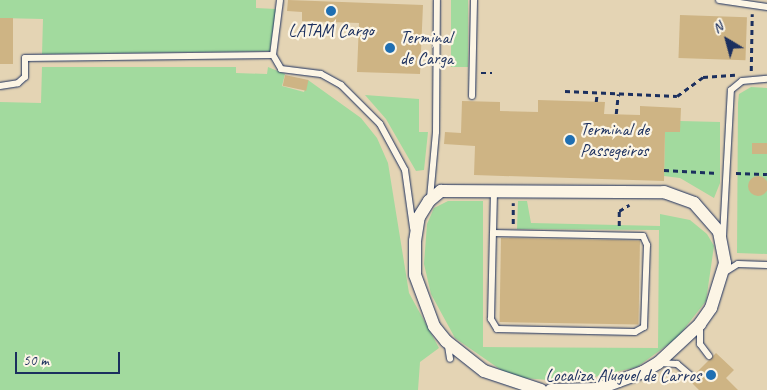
<!DOCTYPE html>
<style>
body{margin:0}
#map{position:relative;width:767px;height:390px;overflow:hidden;background:#eee2c8;font-family:Caveat,sans-serif}
div>[style]{position:absolute}
.built>*{inset:0;background:#e4d4b4;transform-origin:0 0}
.green>*{inset:0;background:#a2da9e;transform-origin:0 0}
.building>*{inset:0;background:#ceb484;transform-origin:0 0}
.round{border-radius:50%}
.path>*{height:2.5px;margin-top:-1.25px;transform-origin:0;background:repeating-linear-gradient(90deg,#1b2f5e 0 5px,transparent 0 9px)}
.roads{filter:drop-shadow(0 0 1px #1b2f5e) drop-shadow(0 0 1px #1b2f5e)}
.service>*{height:6px;margin:-3px;padding:0 3px;transform-origin:3px;border-radius:3px;background:#fcf5e5}
.minor>*{height:12px;margin:-6px;padding:0 6px;transform-origin:6px;border-radius:6px;background:#fcf5e5}
.dots>*{width:14px;height:14px;translate:-50% -50%;box-sizing:border-box;border:2px solid #fcf5e5;border-radius:50%}
span{translate:-50% -50%;white-space:nowrap;text-align:center;line-height:1.15;-webkit-text-stroke:4.5px #fcf5e5;paint-order:stroke}
.poi-label{font-size:18px;color:#1b2f5e}
.left{translate:0 -50%;text-align:left}
.right{translate:-100% -50%;text-align:right}
.north{position:absolute;left:702px;top:15px;width:50px;height:50px;-webkit-text-stroke:4px #fcf5e5;paint-order:stroke;rotate:323deg;font-size:14px;font-weight:700;line-height:20px;text-align:center;color:#1b2f5e}
.north::after{content:'';display:block;margin:auto;width:18px;height:22px;background:#1b2f5e;clip-path:polygon(50% 0,100% 100%,50% 72%,0 100%)}
.scale{position:absolute;left:15px;top:352px;width:105px;height:22px;box-sizing:border-box;border:2px solid #1b2f5e;border-top:0;padding-left:6px;font-size:15px;line-height:18px;white-space:nowrap;color:#1b2f5e;-webkit-text-stroke:4px #fcf5e5;paint-order:stroke}
</style>
<div id="map">
<div class="built">
<i style="left:0;top:0;width:767px;height:390px"></i>
</div>
<div class="green">
<i style="clip-path:polygon(0 0,256px 0,256px 8px,276px 9px,270px 51px,42px 54px,43px 19px,0 18px)"></i>
<i style="left:451px;top:0;width:17px;height:67px"></i>
<i style="clip-path:polygon(42px 67px,236px 67px,236px 73px,267px 74px,268px 67px,285px 74px,282px 86px,304px 92px,308px 80px,361px 118px,377px 138px,388px 163px,409px 293px,439px 348px,420px 362px,418px 390px,0 390px,0 102px,41px 103px)"></i>
<i style="clip-path:polygon(751px 87px,767px 88px,767px 254px,737px 253px,738px 103px,739px 94px)"></i>
<i style="clip-path:polygon(365px 95px,419px 99px,419px 132px,428px 132px,424px 170px,416px 171px,386px 119px)"></i>
<i style="clip-path:polygon(680px 121px,720px 122px,720px 183px,714px 198px,680px 178px,664px 176px,665px 132px)"></i>
<i style="clip-path:polygon(448px 201px,483px 201px,483px 347px,658px 348px,659px 230px,517px 229px,518px 201px,527px 201px,531px 223px,660px 226px,660px 214px,690px 220px,707px 234px,714px 246px,706px 301px,677px 338px,637px 367px,573px 382px,511px 377px,455px 338px,431px 294px,424px 264px,427px 224px,434px 208px)"></i>
</div>
<div class="building">
<i style="clip-path:polygon(288px 0,423px 5px,420px 74px,357px 72px,359px 23px,302px 21px,302px 12px,287px 11px)"></i>
<i style="left:680px;top:15px;width:67px;height:43px;rotate:2deg"></i>
<i style="left:0;top:18px;width:13px;height:46px"></i>
<i style="left:285px;top:75px;width:24px;height:11px;rotate:12deg"></i>
<i style="clip-path:polygon(538px 100px,605px 102px,604px 114px,640px 115px,640px 106px,681px 108px,680px 132px,665px 132px,664px 181px,474px 175px,475px 146px,444px 144px,445px 132px,461px 133px,462px 101px,500px 102px,500px 111px,538px 112px)"></i>
<i style="left:752px;top:143px;width:15px;height:11px"></i>
<i class="round" style="left:748px;top:176px;width:20px;height:20px"></i>
<i style="left:501px;top:238px;width:139px;height:84px;rotate:1deg"></i>
<i style="clip-path:polygon(716px 353px,734px 370px,726px 378px,738px 390px,699px 390px,689px 380px)"></i>
</div>
<div class="path">
<i style="left:751px;top:71px;width:57px;rotate:-89deg"></i>
<i style="left:481px;top:73px;width:11px"></i>
<i style="left:565px;top:91px;width:112px;rotate:2.6deg"></i>
<i style="left:677px;top:96px;width:32px;rotate:-36deg"></i>
<i style="left:703px;top:77px;width:32px;rotate:-4deg"></i>
<i style="left:596px;top:102px;width:9px;rotate:-84deg"></i>
<i style="left:616px;top:114px;width:20px;rotate:-84deg"></i>
<i style="left:664px;top:170px;width:54px;rotate:3.2deg"></i>
<i style="left:736px;top:173px;width:31px;rotate:2deg"></i>
<i style="left:513px;top:224px;width:21px;rotate:-90deg"></i>
<i style="left:619px;top:226px;width:15px;rotate:-90deg"></i>
<i style="left:619px;top:211px;width:12px;rotate:-31deg"></i>
</div>
<div class="roads">
<div class="service">
<i style="left:719px;top:0;width:49px;rotate:8.3deg"></i>
<i style="left:273px;top:55px;width:55px;rotate:-82.7deg"></i>
<i style="left:0;top:86px;width:18px;rotate:-9deg"></i>
<i style="left:18px;top:83px;width:9px;rotate:-41deg"></i>
<i style="left:25px;top:77px;width:19px;rotate:-90deg"></i>
<i style="left:25px;top:58px;width:248px;rotate:-0.7deg"></i>
<i style="left:273px;top:55px;width:16px;rotate:60deg"></i>
<i style="left:281px;top:69px;width:40px;rotate:7.1deg"></i>
<i style="left:321px;top:74px;width:23px;rotate:29deg"></i>
<i style="left:341px;top:85px;width:55px;rotate:45deg"></i>
<i style="left:380px;top:124px;width:52px;rotate:61.5deg"></i>
<i style="left:405px;top:170px;width:59px;rotate:82.1deg"></i>
<i style="left:472px;top:96px;width:96px;rotate:-88.8deg"></i>
<i style="left:430px;top:198px;width:66px;rotate:-84.8deg"></i>
<i style="left:436px;top:132px;width:132px;rotate:-89.6deg"></i>
<i style="left:493px;top:233px;width:150px;rotate:1.1deg"></i>
<i style="left:643px;top:236px;width:10px;rotate:66deg"></i>
<i style="left:647px;top:245px;width:82px;rotate:92.1deg"></i>
<i style="left:644px;top:327px;width:10px;rotate:151deg"></i>
<i style="left:635px;top:332px;width:138px;rotate:-178.8deg"></i>
<i style="left:497px;top:329px;width:12px;rotate:-121deg"></i>
<i style="left:491px;top:319px;width:86px;rotate:-88.7deg"></i>
<i style="left:493px;top:233px;width:42px;rotate:-88.6deg"></i>
<i style="left:723px;top:236px;width:146px;rotate:-86.9deg"></i>
<i style="left:731px;top:90px;width:14px;rotate:-39deg"></i>
<i style="left:742px;top:81px;width:25px;rotate:-5deg"></i>
<i style="left:725px;top:272px;width:15px;rotate:-32deg"></i>
<i style="left:738px;top:264px;width:29px;rotate:2deg"></i>
<i style="left:700px;top:326px;width:18px;rotate:90deg"></i>
<i style="left:700px;top:344px;width:15px;rotate:53deg"></i>
<i style="left:448px;top:346px;width:13px;rotate:81deg"></i>
<i style="left:660px;top:363px;width:17px;rotate:3deg"></i>
<i style="left:677px;top:364px;width:17px;rotate:40deg"></i>
</div>
<div class="minor">
<i style="left:541px;top:390px;width:60px;rotate:-161.6deg"></i>
<i style="left:484px;top:371px;width:48px;rotate:-141.7deg"></i>
<i style="left:446px;top:341px;width:19px;rotate:-129deg"></i>
<i style="left:434px;top:326px;width:54px;rotate:-110.4deg"></i>
<i style="left:415px;top:275px;width:34px;rotate:-90deg"></i>
<i style="left:415px;top:241px;width:24px;rotate:-81deg"></i>
<i style="left:419px;top:217px;width:19px;rotate:-58deg"></i>
<i style="left:429px;top:201px;width:16px;rotate:-40deg"></i>
<i style="left:441px;top:191px;width:223px;rotate:0.3deg"></i>
<i style="left:664px;top:192px;width:32px;rotate:20deg"></i>
<i style="left:694px;top:203px;width:38px;rotate:49deg"></i>
<i style="left:719px;top:232px;width:32px;rotate:79deg"></i>
<i style="left:725px;top:263px;width:47px;rotate:107.3deg"></i>
<i style="left:711px;top:308px;width:19px;rotate:125deg"></i>
<i style="left:700px;top:324px;width:57px;rotate:137.1deg"></i>
<i style="left:658px;top:363px;width:17px;rotate:149deg"></i>
<i style="left:643px;top:372px;width:49px;rotate:159.7deg"></i>
<i style="left:597px;top:389px;width:46px;rotate:178.8deg"></i>
</div>
</div>
<div class="dots">
<i style="left:331px;top:11px;background:#1f6fb2"></i>
<i style="left:390px;top:48px;background:#1f6fb2"></i>
<i style="left:570px;top:140px;background:#1f6fb2"></i>
<i style="left:711px;top:375px;background:#1f6fb2"></i>
</div>
<div class="poi-label">
<span style="left:331px;top:30px">LATAM Cargo</span>
<span class="left" style="left:400px;top:48px">Terminal<br>de Carga</span>
<span class="left" style="left:580px;top:140px">Terminal de<br>Passegeiros</span>
<span class="right" style="left:701px;top:375px">Localiza Aluguel de Carros</span>
</div>
<div class="north">N</div>
<div class="scale">50 m</div>
</div>
